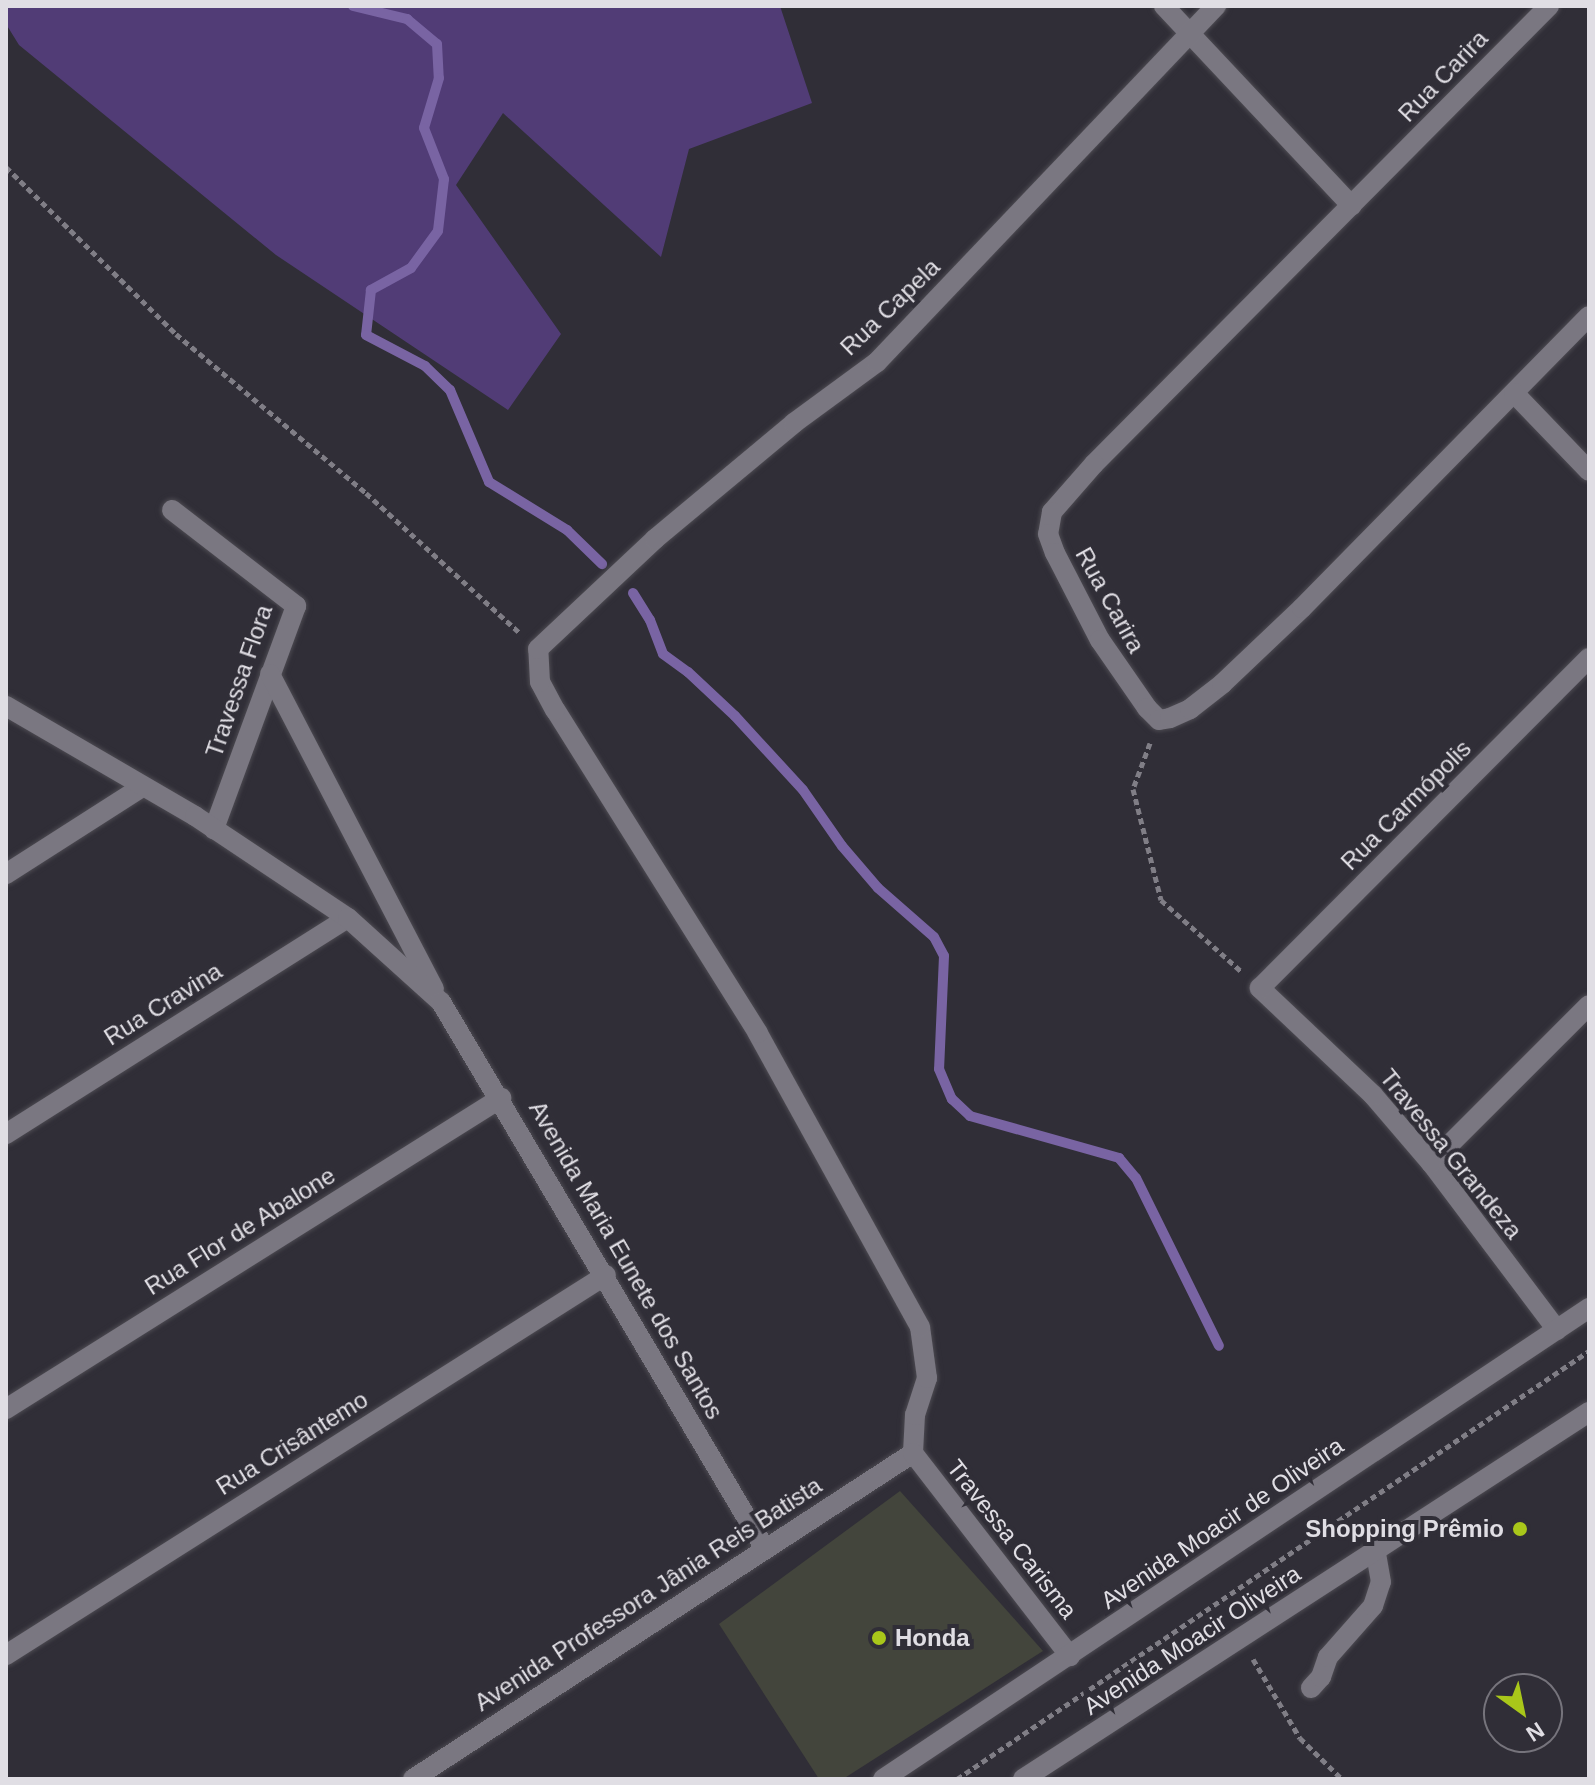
<!DOCTYPE html>
<meta charset="utf-8">
<style>
body{margin:0}
#map{position:relative;width:1595px;height:1785px;overflow:hidden;background:#302e37;font-family:Arial,sans-serif}
div>[style]{position:absolute}
.green>*{inset:0;background:#513c76}
.stream>*{height:10px;margin:-5px;padding:0 5px;transform-origin:5px;border-radius:5px;background:#7964a3}
.building>*{inset:0;background:#43453c}
.path>*{height:5px;margin-top:-2.5px;transform-origin:0;background:repeating-linear-gradient(90deg,#807e86 0 6px,transparent 0 10px)}
.roads{filter:drop-shadow(0 0 2px #4c4a51) drop-shadow(0 0 2px #4c4a51)}
.lane>*{height:20px;margin:-10px;padding:0 10px;transform-origin:10px;border-radius:10px;background:#7a7781}
.street>*{height:20px;margin:-10px;padding:0 10px;transform-origin:10px;border-radius:10px;background:#7a7781}
.secondary>*{height:20px;margin:-10px;padding:0 10px;transform-origin:10px;border-radius:10px;background:#7a7781}
.dots>*{width:22px;height:22px;translate:-50% -50%;box-sizing:border-box;border:4px solid #302e37;border-radius:50%}
span{translate:-50% -50%;white-space:nowrap;text-align:center;line-height:1.15;-webkit-text-stroke:8px #302e37;paint-order:stroke}
.street-label{font-size:24px;color:#e0dee4}
.poi-label{font-size:24px;color:#e0dee4;font-weight:700}
.right{translate:-100% -50%;text-align:right}
.left{translate:0 -50%;text-align:left}
.frame{position:absolute;inset:0;border:8px solid #e0dee4;pointer-events:none}
.north{position:absolute;left:1483px;top:1673px;width:80px;height:80px;box-sizing:border-box;background:#302e37;border:2px solid #76747c;border-radius:50%;rotate:147deg;font-size:22px;font-weight:700;line-height:32px;text-align:center;color:#e0dee4}
.north::after{content:'';display:block;margin:auto;width:28px;height:36px;background:#a9c71a;clip-path:polygon(50% 0,100% 100%,50% 72%,0 100%)}
</style>
<div id="map">
<div class="green">
<i style="clip-path:polygon(6px 6px,780px 6px,812px 103px,689px 149px,661px 257px,503px 113px,456px 185px,561px 334px,508px 410px,276px 255px,19px 45px,6px 24px)"></i>
</div>
<div class="stream">
<i style="left:353px;top:6px;width:56px;rotate:13.5deg"></i>
<i style="left:407px;top:19px;width:39px;rotate:40deg"></i>
<i style="left:437px;top:44px;width:34px;rotate:87deg"></i>
<i style="left:439px;top:78px;width:52px;rotate:106.7deg"></i>
<i style="left:424px;top:128px;width:55px;rotate:68.6deg"></i>
<i style="left:444px;top:179px;width:52px;rotate:96.6deg"></i>
<i style="left:438px;top:231px;width:46px;rotate:126.1deg"></i>
<i style="left:411px;top:268px;width:46px;rotate:151.2deg"></i>
<i style="left:371px;top:290px;width:45px;rotate:96.3deg"></i>
<i style="left:366px;top:335px;width:67px;rotate:27.7deg"></i>
<i style="left:425px;top:366px;width:35px;rotate:44deg"></i>
<i style="left:450px;top:390px;width:100px;rotate:67deg"></i>
<i style="left:489px;top:482px;width:92px;rotate:31.6deg"></i>
<i style="left:567px;top:530px;width:49px;rotate:44.2deg"></i>
<i style="left:633px;top:593px;width:32px;rotate:58deg"></i>
<i style="left:650px;top:620px;width:36px;rotate:69deg"></i>
<i style="left:663px;top:654px;width:31px;rotate:36deg"></i>
<i style="left:688px;top:672px;width:64px;rotate:43.1deg"></i>
<i style="left:735px;top:716px;width:100px;rotate:47.4deg"></i>
<i style="left:803px;top:790px;width:68px;rotate:55.1deg"></i>
<i style="left:842px;top:846px;width:55px;rotate:49.4deg"></i>
<i style="left:878px;top:888px;width:74px;rotate:41.2deg"></i>
<i style="left:934px;top:937px;width:21px;rotate:62deg"></i>
<i style="left:944px;top:956px;width:113px;rotate:92.5deg"></i>
<i style="left:939px;top:1069px;width:33px;rotate:67deg"></i>
<i style="left:952px;top:1099px;width:25px;rotate:43deg"></i>
<i style="left:970px;top:1116px;width:155px;rotate:15.7deg"></i>
<i style="left:1119px;top:1158px;width:26px;rotate:50deg"></i>
<i style="left:1136px;top:1178px;width:187px;rotate:63.7deg"></i>
</div>
<div class="building">
<i style="clip-path:polygon(900px 1491px,1043px 1651px,843px 1779px,819px 1779px,719px 1624px)"></i>
</div>
<div class="path">
<i style="left:6px;top:167px;width:238px;rotate:44.5deg"></i>
<i style="left:176px;top:334px;width:248px;rotate:39.9deg"></i>
<i style="left:366px;top:493px;width:208px;rotate:42.3deg"></i>
<i style="left:1150px;top:743px;width:49px;rotate:110.3deg"></i>
<i style="left:1133px;top:789px;width:114px;rotate:75.8deg"></i>
<i style="left:1161px;top:900px;width:107px;rotate:41.6deg"></i>
<i style="left:1253px;top:1659px;width:92px;rotate:59.3deg"></i>
<i style="left:1300px;top:1738px;width:59px;rotate:44.3deg"></i>
<i style="left:957px;top:1779px;width:763px;rotate:-34.11deg"></i>
</div>
<div class="roads">
<div class="lane">
<i style="left:1311px;top:1688px;width:15px;rotate:-48deg"></i>
<i style="left:1321px;top:1677px;width:21px;rotate:-71deg"></i>
<i style="left:1328px;top:1657px;width:68px;rotate:-48.6deg"></i>
<i style="left:1373px;top:1606px;width:25px;rotate:-72deg"></i>
<i style="left:1381px;top:1582px;width:29px;rotate:-100deg"></i>
</div>
<div class="street">
<i style="left:1164px;top:6px;width:274px;rotate:46.8deg"></i>
<i style="left:1549px;top:6px;width:646px;rotate:134.81deg"></i>
<i style="left:1094px;top:464px;width:64px;rotate:131.2deg"></i>
<i style="left:1052px;top:512px;width:22px;rotate:100deg"></i>
<i style="left:1048px;top:534px;width:20px;rotate:70deg"></i>
<i style="left:1055px;top:553px;width:98px;rotate:62.7deg"></i>
<i style="left:1100px;top:640px;width:83px;rotate:55.3deg"></i>
<i style="left:1147px;top:708px;width:17px;rotate:45deg"></i>
<i style="left:1159px;top:720px;width:11px;rotate:-10deg"></i>
<i style="left:1170px;top:718px;width:22px;rotate:-24deg"></i>
<i style="left:1190px;top:709px;width:41px;rotate:-38deg"></i>
<i style="left:1222px;top:684px;width:110px;rotate:-43.5deg"></i>
<i style="left:1302px;top:608px;width:409px;rotate:-45.5deg"></i>
<i style="left:1514px;top:393px;width:108px;rotate:46.1deg"></i>
<i style="left:172px;top:510px;width:157px;rotate:37.7deg"></i>
<i style="left:296px;top:606px;width:238px;rotate:110.2deg"></i>
<i style="left:6px;top:874px;width:161px;rotate:-32.6deg"></i>
<i style="left:6px;top:1134px;width:404px;rotate:-32.3deg"></i>
<i style="left:1431px;top:1163px;width:223px;rotate:-45deg"></i>
<i style="left:1557px;top:1330px;width:209px;rotate:-127deg"></i>
<i style="left:1431px;top:1163px;width:89px;rotate:-130.5deg"></i>
<i style="left:1373px;top:1095px;width:156px;rotate:-136.6deg"></i>
<i style="left:1260px;top:988px;width:466px;rotate:-45.1deg"></i>
<i style="left:6px;top:1409px;width:585px;rotate:-32.14deg"></i>
<i style="left:913px;top:1453px;width:38px;rotate:-87deg"></i>
<i style="left:915px;top:1415px;width:39px;rotate:-72deg"></i>
<i style="left:927px;top:1378px;width:51px;rotate:-97.8deg"></i>
<i style="left:920px;top:1327px;width:336px;rotate:-118.9deg"></i>
<i style="left:758px;top:1033px;width:381px;rotate:-122.1deg"></i>
<i style="left:555px;top:710px;width:32px;rotate:-118deg"></i>
<i style="left:540px;top:682px;width:33px;rotate:-93deg"></i>
<i style="left:538px;top:649px;width:161px;rotate:-43.2deg"></i>
<i style="left:655px;top:539px;width:181px;rotate:-39.8deg"></i>
<i style="left:794px;top:423px;width:103px;rotate:-36.3deg"></i>
<i style="left:877px;top:362px;width:492px;rotate:-46.4deg"></i>
<i style="left:6px;top:1655px;width:710px;rotate:-32.35deg"></i>
</div>
<div class="secondary">
<i style="left:270px;top:674px;width:355px;rotate:62.5deg"></i>
<i style="left:6px;top:706px;width:219px;rotate:30.2deg"></i>
<i style="left:195px;top:816px;width:184px;rotate:33.7deg"></i>
<i style="left:348px;top:918px;width:125px;rotate:42.1deg"></i>
<i style="left:441px;top:1002px;width:634px;rotate:59.35deg"></i>
<i style="left:413px;top:1779px;width:597px;rotate:-33.1deg"></i>
<i style="left:913px;top:1453px;width:257px;rotate:52.3deg"></i>
<i style="left:883px;top:1779px;width:849px;rotate:-33.71deg"></i>
<i style="left:1023px;top:1779px;width:675px;rotate:-32.96deg"></i>
</div>
</div>
<div class="dots">
<i style="left:1520px;top:1529px;background:#a9c71a"></i>
<i style="left:879px;top:1638px;background:#a9c71a"></i>
</div>
<div class="street-label">
<span style="left:1443px;top:76px;rotate:-46deg">Rua Carira</span>
<span style="left:890px;top:307px;rotate:-44deg">Rua Capela</span>
<span style="left:1110px;top:600px;rotate:61deg">Rua Carira</span>
<span style="left:239px;top:681px;rotate:-71deg">Travessa Flora</span>
<span style="left:1406px;top:805px;rotate:-45deg">Rua Carmópolis</span>
<span style="left:163px;top:1004px;rotate:-32deg">Rua Cravina</span>
<span style="left:1451px;top:1154px;rotate:51deg">Travessa Grandeza</span>
<span style="left:240px;top:1231px;rotate:-32deg">Rua Flor de Abalone</span>
<span style="left:626px;top:1260px;rotate:60deg">Avenida Maria Eunete dos Santos</span>
<span style="left:292px;top:1443px;rotate:-32deg">Rua Crisântemo</span>
<span style="left:1222px;top:1523px;rotate:-34deg">Avenida Moacir de Oliveira</span>
<span style="left:1012px;top:1539px;rotate:52deg">Travessa Carisma</span>
<span style="left:648px;top:1594px;rotate:-33deg">Avenida Professora Jânia Reis Batista</span>
<span style="left:1192px;top:1640px;rotate:-33deg">Avenida Moacir Oliveira</span>
</div>
<div class="poi-label">
<span class="right" style="left:1504px;top:1529px">Shopping Prêmio</span>
<span class="left" style="left:895px;top:1638px">Honda</span>
</div>
<div class="frame"></div>
<div class="north">N</div>
</div>
